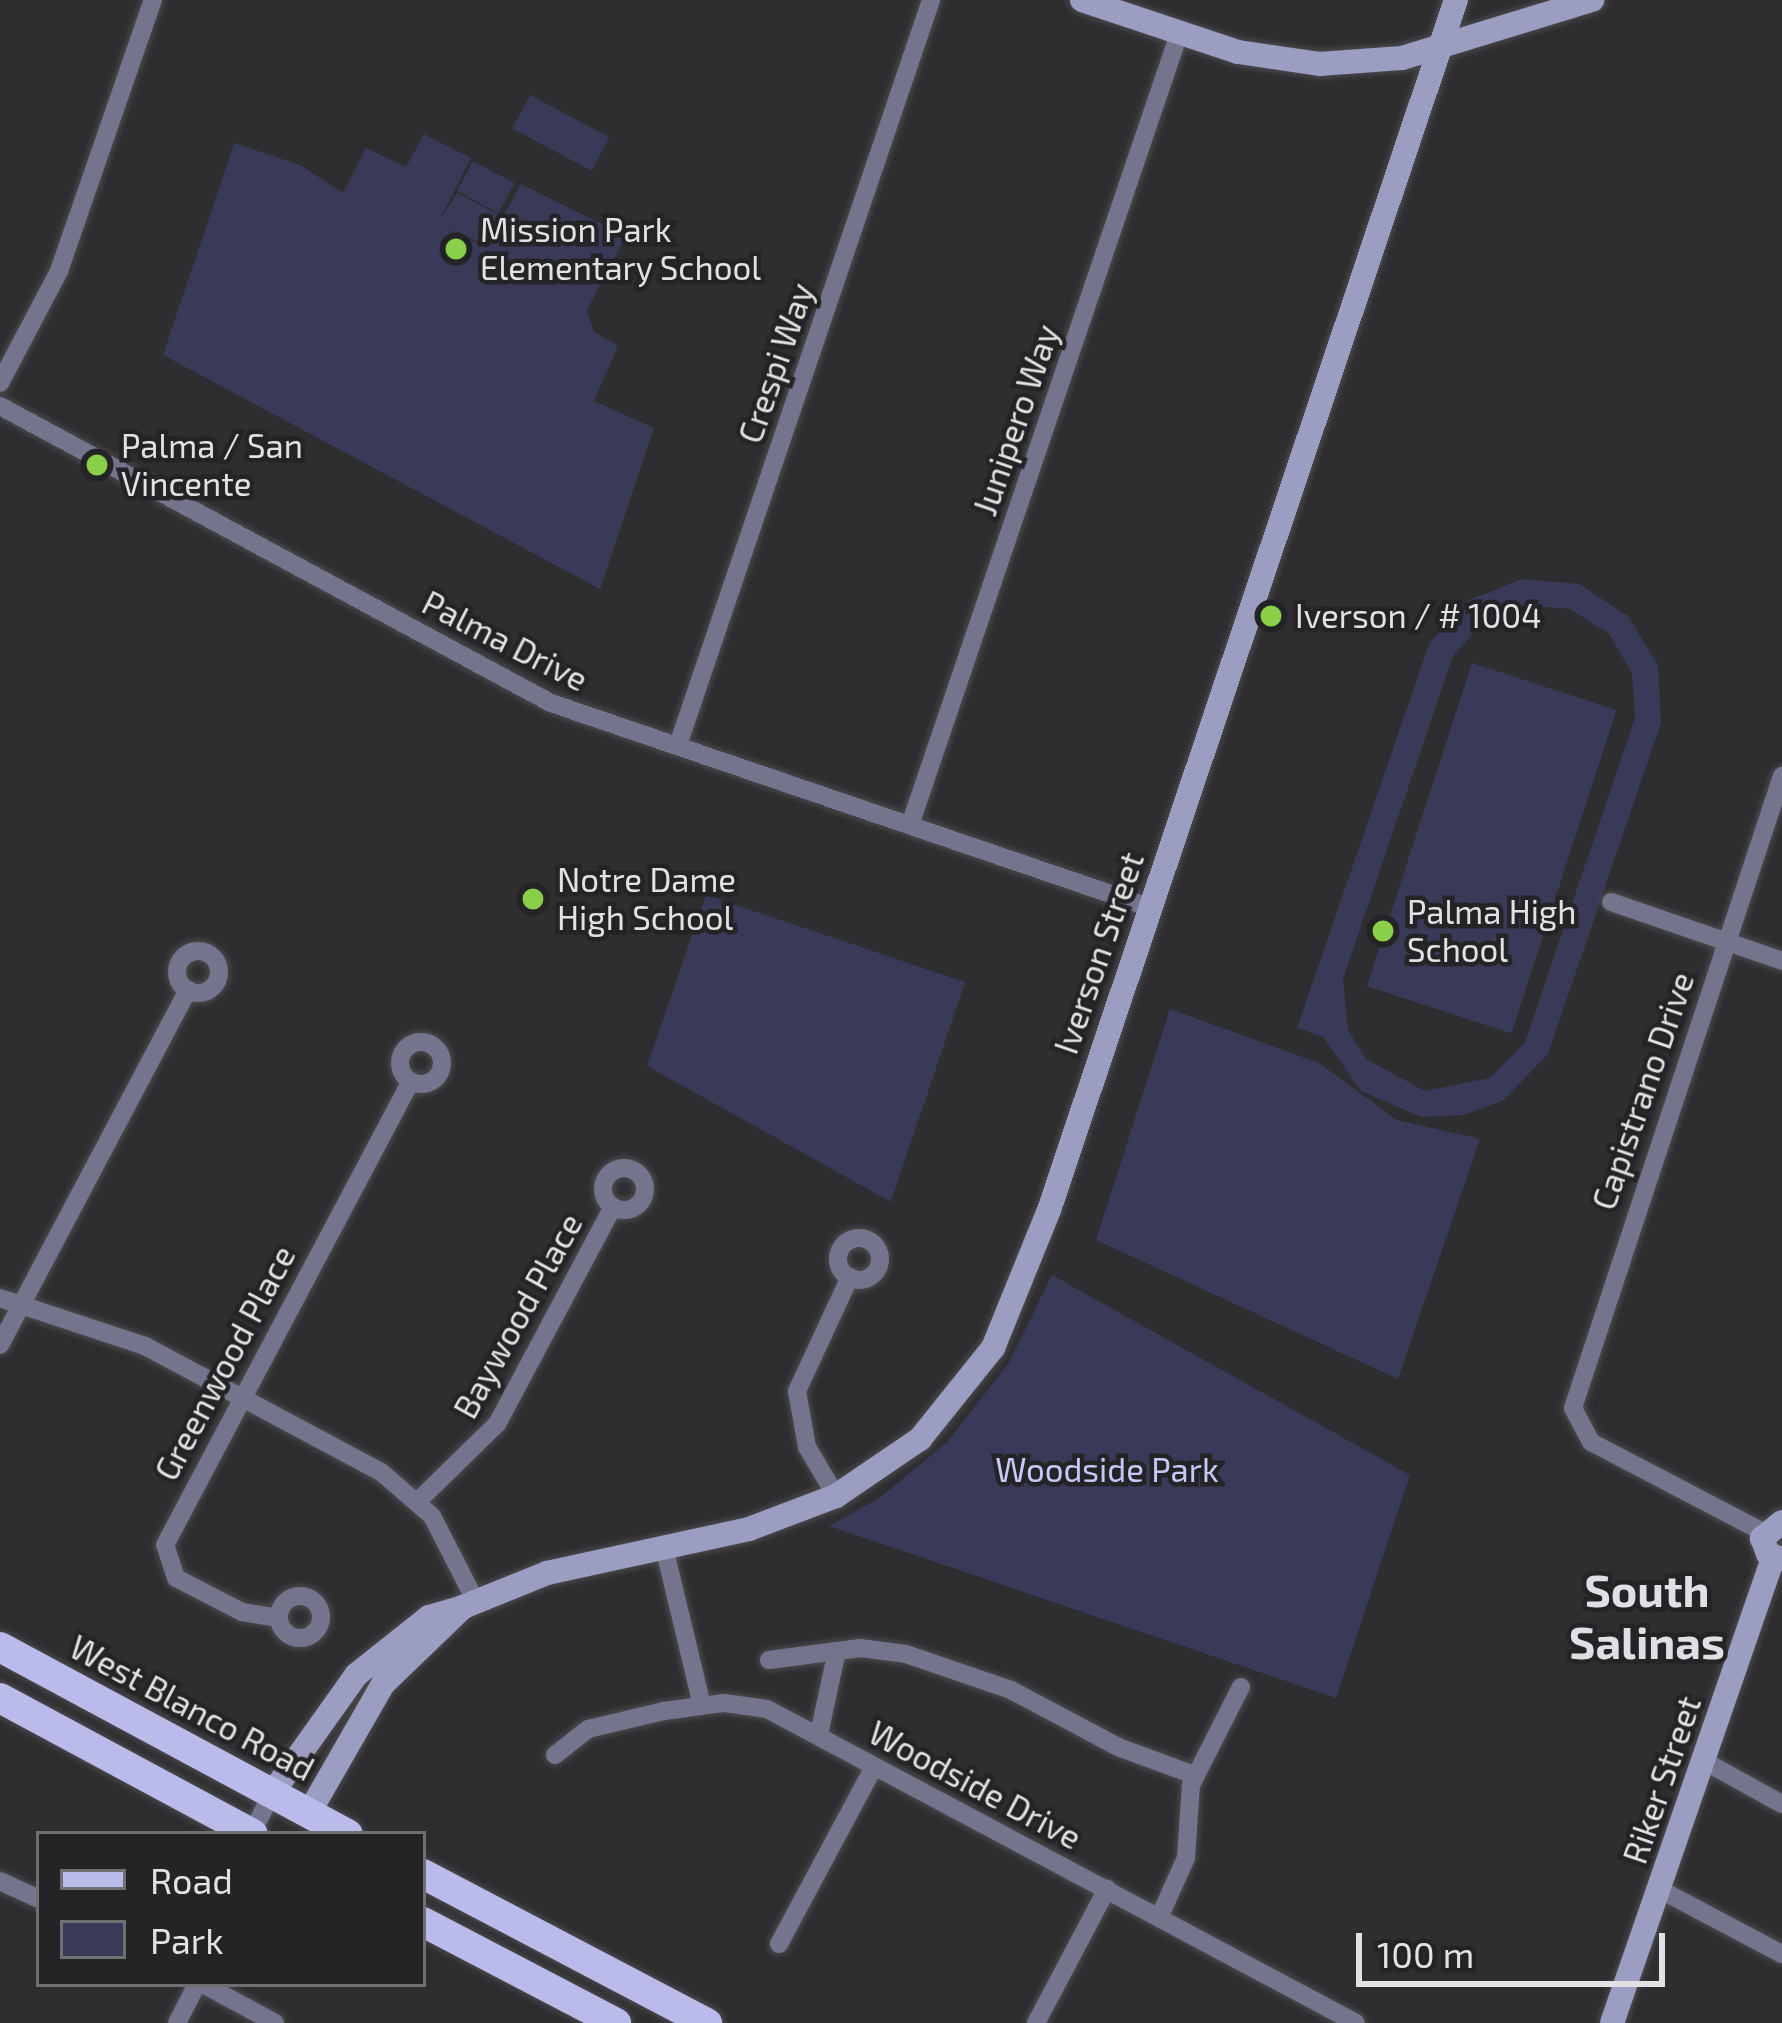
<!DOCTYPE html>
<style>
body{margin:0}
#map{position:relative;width:1782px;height:2023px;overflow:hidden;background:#2e2e31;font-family:"Exo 2",sans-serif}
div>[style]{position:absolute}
.green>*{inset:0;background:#393958;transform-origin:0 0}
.roads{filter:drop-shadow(0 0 3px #4b4b4e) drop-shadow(0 0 3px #4b4b4e)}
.street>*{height:18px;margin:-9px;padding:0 9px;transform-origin:9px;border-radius:9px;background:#74758c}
.street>.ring{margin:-9px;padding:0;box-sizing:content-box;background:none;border:18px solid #74758c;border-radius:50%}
.secondary>*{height:24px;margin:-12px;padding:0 12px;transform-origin:12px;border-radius:12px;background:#9b9dc1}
.primary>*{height:30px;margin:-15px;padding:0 15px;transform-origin:15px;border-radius:15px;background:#babbea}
.dots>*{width:33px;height:33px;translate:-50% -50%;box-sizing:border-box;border:6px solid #242427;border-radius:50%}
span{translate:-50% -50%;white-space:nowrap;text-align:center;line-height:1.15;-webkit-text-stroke:9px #242427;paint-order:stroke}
.poi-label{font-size:33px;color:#e2e2e4}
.left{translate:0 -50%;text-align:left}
.street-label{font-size:33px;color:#e2e2e4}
.park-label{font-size:33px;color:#c6c8f7}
.district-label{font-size:45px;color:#dfdfe4;font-weight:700}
.legend{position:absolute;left:36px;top:1831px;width:390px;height:156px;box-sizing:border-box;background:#242427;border:3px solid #707073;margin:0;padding:15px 21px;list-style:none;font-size:36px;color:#e2e2e4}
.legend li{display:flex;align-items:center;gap:24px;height:60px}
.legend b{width:60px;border:3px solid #707073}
.scale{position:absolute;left:1356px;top:1933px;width:309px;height:54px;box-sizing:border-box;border:6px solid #e2e2e4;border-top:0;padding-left:15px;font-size:36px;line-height:42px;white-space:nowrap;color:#e2e2e4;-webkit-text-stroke:9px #242427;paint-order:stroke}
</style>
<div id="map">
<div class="green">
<i style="left:530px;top:95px;width:90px;height:38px;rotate:28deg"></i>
<i style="clip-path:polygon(424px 134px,471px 158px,438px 223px,457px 193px,498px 214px,483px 244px,443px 225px,486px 248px,521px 184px,626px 236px,587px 310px,594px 332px,618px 346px,594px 401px,654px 428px,600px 589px,163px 355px,234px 143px,300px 165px,343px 193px,366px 148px,406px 167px)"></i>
<i style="left:473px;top:161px;width:47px;height:34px;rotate:28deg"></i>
<i style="clip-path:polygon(evenodd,1522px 579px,1579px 584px,1628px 616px,1658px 665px,1661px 723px,1548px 1054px,1504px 1100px,1464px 1115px,1421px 1117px,1361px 1091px,1323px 1037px,1297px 1028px,1429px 644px,1467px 601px,1522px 579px,1525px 605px,1570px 609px,1609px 634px,1632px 673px,1635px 718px,1525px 1042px,1490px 1078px,1425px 1091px,1366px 1059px,1348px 1030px,1343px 979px,1453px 656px,1483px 622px,1525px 605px)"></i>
<i style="left:1472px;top:663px;width:152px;height:340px;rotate:18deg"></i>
<i style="clip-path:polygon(706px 895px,965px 982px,891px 1202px,647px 1066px)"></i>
<i style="clip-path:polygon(1170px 1009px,1319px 1063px,1397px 1120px,1480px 1139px,1398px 1379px,1096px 1240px)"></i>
<i style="clip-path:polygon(1052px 1275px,1410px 1475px,1336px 1698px,829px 1526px,882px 1496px,947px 1442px,1008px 1364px)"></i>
</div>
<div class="roads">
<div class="street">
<i style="left:0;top:383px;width:127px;rotate:-62.2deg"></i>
<i style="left:59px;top:271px;width:287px;rotate:-70.9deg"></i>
<i style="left:0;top:406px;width:626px;rotate:28.33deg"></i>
<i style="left:551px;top:703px;width:632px;rotate:18.84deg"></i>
<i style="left:678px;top:745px;width:787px;rotate:-71.24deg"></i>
<i style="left:910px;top:825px;width:835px;rotate:-71.22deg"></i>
<i style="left:1611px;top:902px;width:181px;rotate:19deg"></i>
<i class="ring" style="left:177px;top:951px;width:24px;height:24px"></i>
<i class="ring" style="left:400px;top:1042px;width:24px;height:24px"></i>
<i class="ring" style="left:603px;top:1168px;width:24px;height:24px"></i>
<i class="ring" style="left:838px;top:1238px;width:24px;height:24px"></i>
<i style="left:0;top:1298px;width:153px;rotate:18.3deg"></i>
<i style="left:145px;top:1346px;width:268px;rotate:28.1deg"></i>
<i style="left:381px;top:1472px;width:67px;rotate:40.8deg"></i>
<i style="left:432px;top:1516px;width:94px;rotate:62.9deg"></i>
<i style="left:0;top:1345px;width:402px;rotate:-62.1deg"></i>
<i style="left:836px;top:1496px;width:57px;rotate:-120.6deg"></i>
<i style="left:807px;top:1447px;width:57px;rotate:-100.1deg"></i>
<i style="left:797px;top:1391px;width:126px;rotate:-65.1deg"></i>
<i style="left:418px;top:1501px;width:110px;rotate:-44.3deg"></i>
<i style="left:497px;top:1424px;width:246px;rotate:-61.9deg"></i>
<i style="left:1763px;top:1532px;width:194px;rotate:-152.4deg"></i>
<i style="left:1591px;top:1442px;width:38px;rotate:-118deg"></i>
<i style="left:1573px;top:1408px;width:666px;rotate:-71.7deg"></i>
<i style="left:664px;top:1547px;width:163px;rotate:76.5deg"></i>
<i class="ring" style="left:279px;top:1596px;width:24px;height:24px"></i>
<i style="left:279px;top:1618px;width:37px;rotate:-171deg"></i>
<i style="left:242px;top:1612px;width:74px;rotate:-152.7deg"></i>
<i style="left:176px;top:1578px;width:35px;rotate:-108deg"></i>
<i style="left:165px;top:1545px;width:525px;rotate:-62.07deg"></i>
<i style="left:769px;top:1660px;width:92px;rotate:-7.5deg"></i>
<i style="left:860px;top:1648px;width:46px;rotate:7.4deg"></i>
<i style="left:906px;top:1654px;width:111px;rotate:18.9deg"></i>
<i style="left:1011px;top:1690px;width:121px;rotate:28deg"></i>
<i style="left:1118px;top:1747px;width:81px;rotate:20.2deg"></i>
<i style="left:819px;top:1734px;width:85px;rotate:-77.8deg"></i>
<i style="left:555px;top:1755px;width:42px;rotate:-38.2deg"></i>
<i style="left:588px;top:1729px;width:78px;rotate:-13.3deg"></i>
<i style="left:664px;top:1711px;width:61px;rotate:-7.6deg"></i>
<i style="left:724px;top:1703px;width:43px;rotate:7.9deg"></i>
<i style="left:767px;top:1709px;width:667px;rotate:28.06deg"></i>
<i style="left:1704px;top:1761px;width:89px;rotate:28.9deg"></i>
<i style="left:251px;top:1834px;width:47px;rotate:-62.4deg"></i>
<i style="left:0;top:1881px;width:43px;rotate:24.8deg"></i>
<i style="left:1659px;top:1889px;width:139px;rotate:27.9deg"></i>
<i style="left:1159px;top:1918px;width:66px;rotate:-65.8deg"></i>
<i style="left:1186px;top:1858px;width:73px;rotate:-86.1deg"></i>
<i style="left:1191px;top:1785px;width:110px;rotate:-63deg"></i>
<i style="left:779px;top:1944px;width:201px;rotate:-61.8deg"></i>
<i style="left:203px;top:1984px;width:82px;rotate:28.4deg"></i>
<i style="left:177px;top:2023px;width:44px;rotate:-62.9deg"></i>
<i style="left:1036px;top:2023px;width:152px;rotate:-62.1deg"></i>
</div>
<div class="secondary">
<i style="left:1082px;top:0;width:164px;rotate:18.4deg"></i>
<i style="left:1238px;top:52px;width:82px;rotate:8.4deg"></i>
<i style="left:1319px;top:64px;width:83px;rotate:-4.1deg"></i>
<i style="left:1402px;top:58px;width:199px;rotate:-17deg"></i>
<i style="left:1782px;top:1522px;width:26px;rotate:141deg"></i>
<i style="left:1762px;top:1538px;width:17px;rotate:69deg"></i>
<i style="left:1768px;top:1554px;width:15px;rotate:20deg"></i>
<i style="left:273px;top:1792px;width:143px;rotate:-54.6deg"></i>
<i style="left:356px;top:1675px;width:93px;rotate:-38.5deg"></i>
<i style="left:429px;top:1617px;width:35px;rotate:-16deg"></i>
<i style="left:310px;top:1811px;width:146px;rotate:-60.1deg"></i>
<i style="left:383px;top:1684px;width:111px;rotate:-43.9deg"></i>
<i style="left:463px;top:1607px;width:91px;rotate:-22deg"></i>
<i style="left:547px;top:1573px;width:207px;rotate:-12.3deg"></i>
<i style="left:749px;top:1529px;width:93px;rotate:-20.8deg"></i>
<i style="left:836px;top:1496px;width:102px;rotate:-34.2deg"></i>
<i style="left:920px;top:1439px;width:117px;rotate:-51.3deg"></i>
<i style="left:993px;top:1348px;width:149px;rotate:-67.9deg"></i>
<i style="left:1049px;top:1210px;width:1277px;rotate:-71.41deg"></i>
<i style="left:1612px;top:2023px;width:492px;rotate:-70.9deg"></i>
</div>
<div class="primary">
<i style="left:0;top:1647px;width:395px;rotate:28.3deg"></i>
<i style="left:0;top:1698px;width:287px;rotate:28.3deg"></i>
<i style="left:423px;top:1874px;width:321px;rotate:27.7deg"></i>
<i style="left:423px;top:1922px;width:218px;rotate:27.6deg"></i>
</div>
</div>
<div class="dots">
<i style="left:456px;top:249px;background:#89cf48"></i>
<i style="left:97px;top:465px;background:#89cf48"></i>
<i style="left:1271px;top:616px;background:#89cf48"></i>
<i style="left:533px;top:899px;background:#89cf48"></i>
<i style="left:1383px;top:931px;background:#89cf48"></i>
</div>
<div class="poi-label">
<span class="left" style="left:480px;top:249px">Mission Park<br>Elementary School</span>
<span class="left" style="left:121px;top:465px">Palma / San<br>Vincente</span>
<span class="left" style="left:1295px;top:616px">Iverson / # 1004</span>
<span class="left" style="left:557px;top:899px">Notre Dame<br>High School</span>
<span class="left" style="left:1407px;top:931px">Palma High<br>School</span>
</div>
<div class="street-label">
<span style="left:776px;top:363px;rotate:-71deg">Crespi Way</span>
<span style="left:1016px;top:420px;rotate:-71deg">Junipero Way</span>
<span style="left:505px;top:641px;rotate:27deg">Palma Drive</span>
<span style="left:1099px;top:953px;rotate:-71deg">Iverson Street</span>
<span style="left:1643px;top:1091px;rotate:-71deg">Capistrano Drive</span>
<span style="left:518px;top:1316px;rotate:-61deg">Baywood Place</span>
<span style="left:225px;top:1363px;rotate:-62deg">Greenwood Place</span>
<span style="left:192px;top:1708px;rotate:28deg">West Blanco Road</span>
<span style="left:1662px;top:1780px;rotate:-71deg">Riker Street</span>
<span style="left:975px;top:1785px;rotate:28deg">Woodside Drive</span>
</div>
<div class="park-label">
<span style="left:1107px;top:1470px">Woodside Park</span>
</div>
<div class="district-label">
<span style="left:1647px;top:1616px">South<br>Salinas</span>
</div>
<ul class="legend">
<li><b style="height:15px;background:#babbea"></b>Road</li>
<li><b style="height:33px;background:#393958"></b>Park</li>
</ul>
<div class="scale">100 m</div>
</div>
